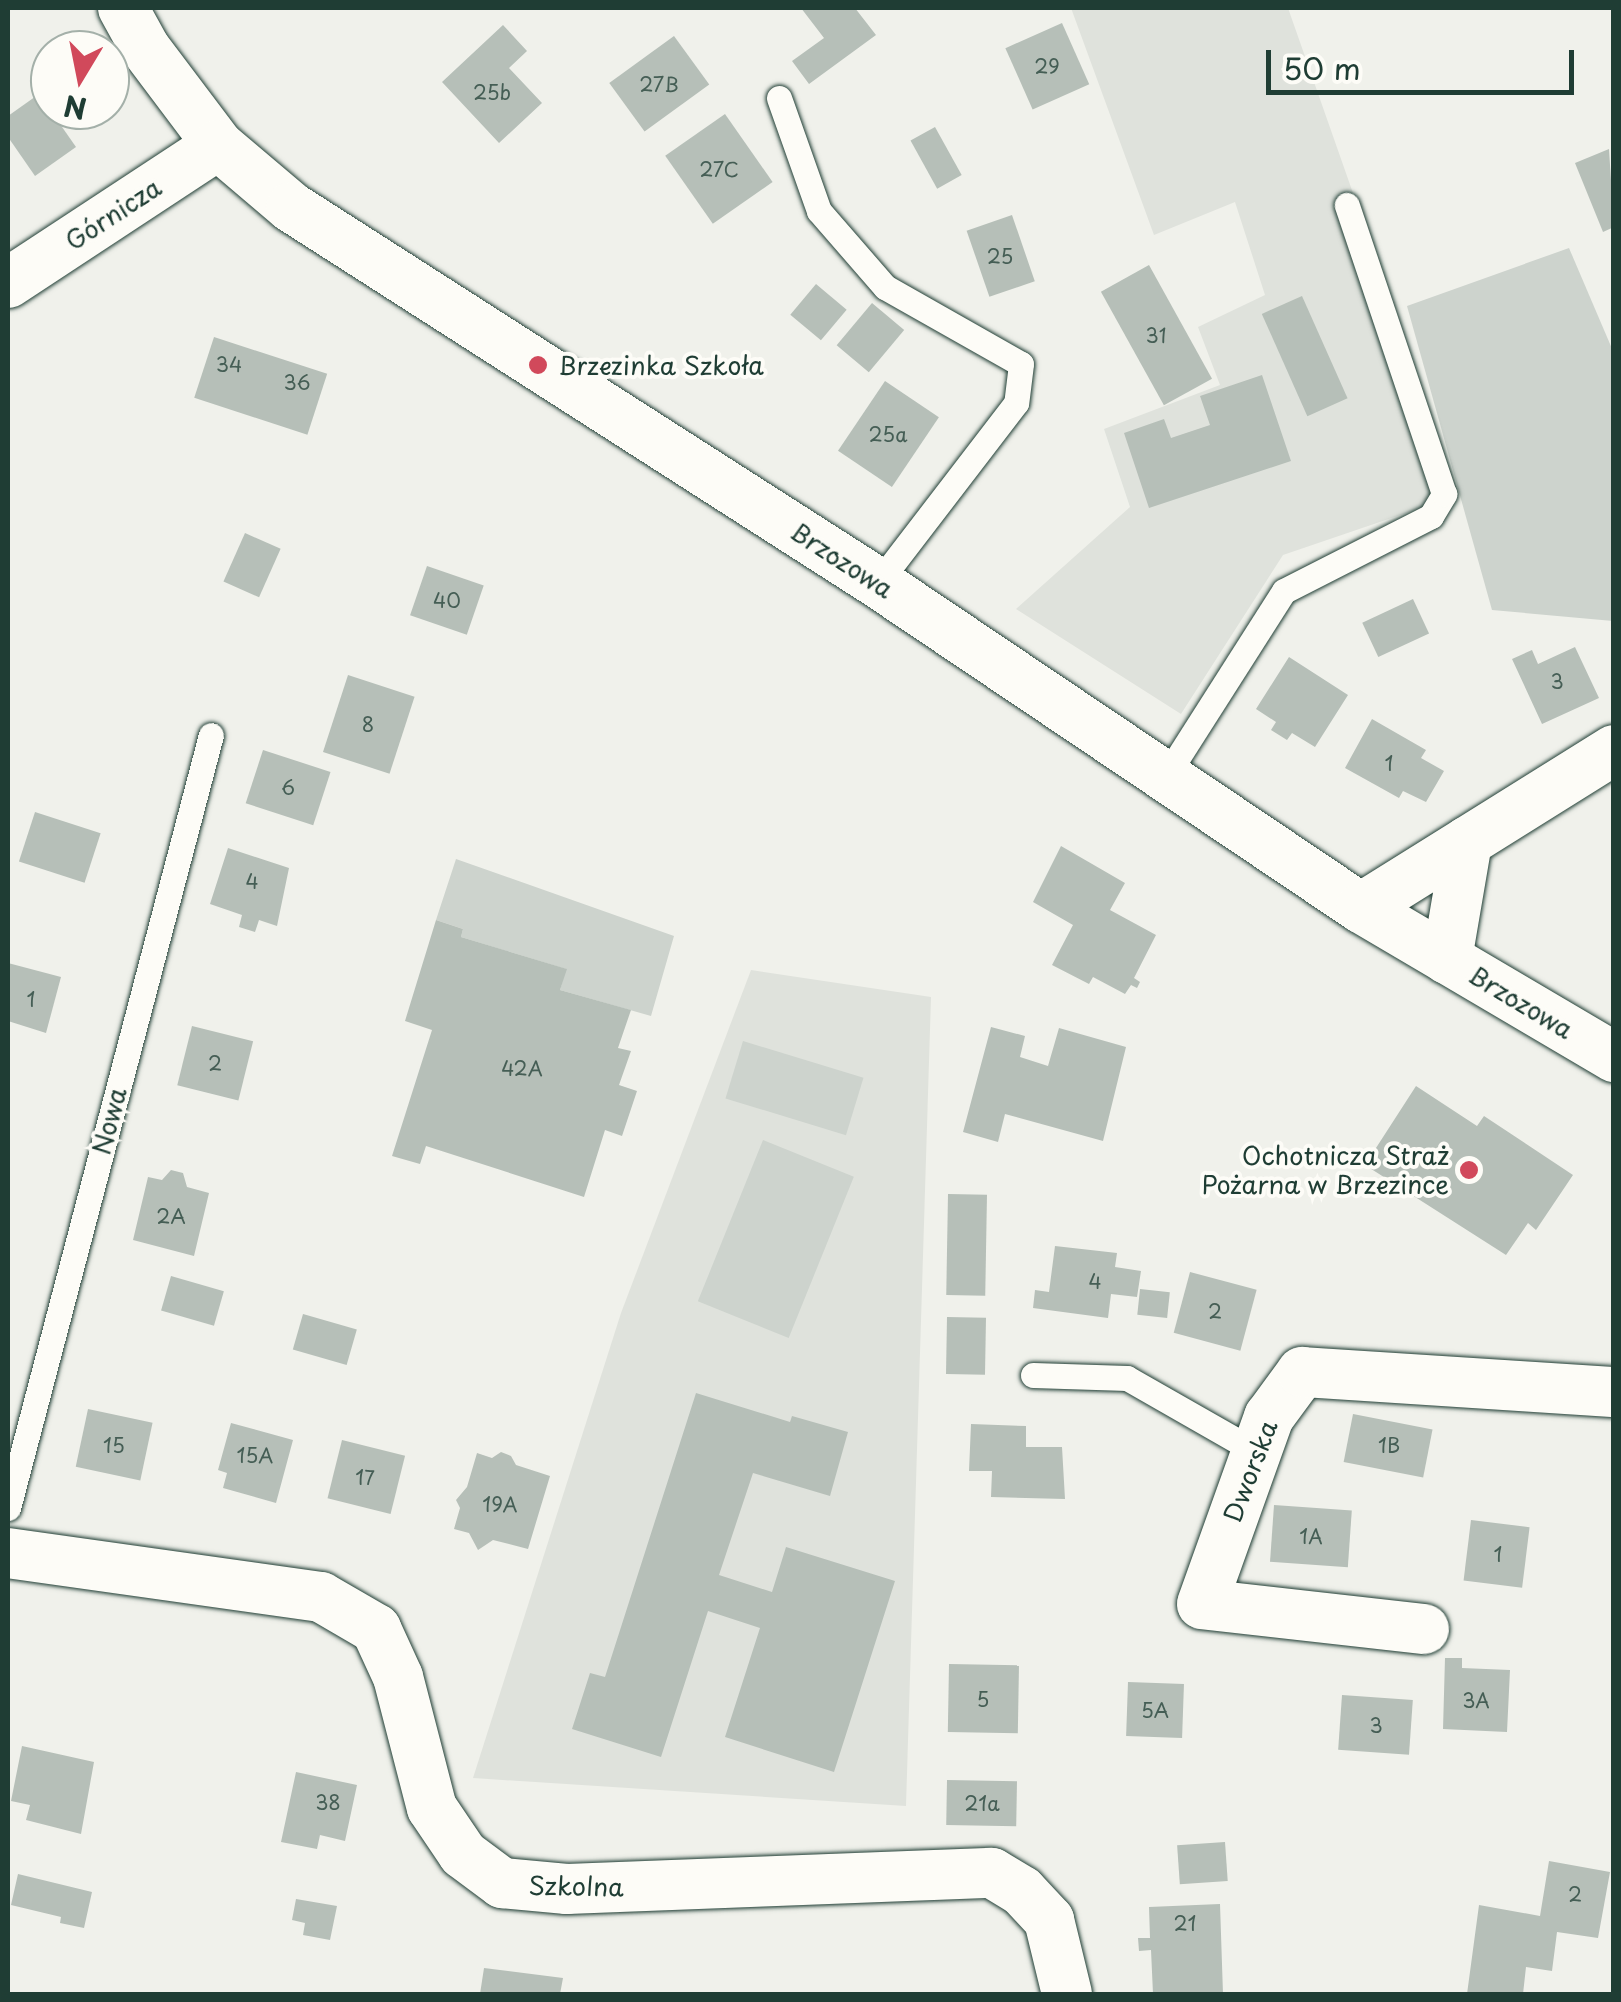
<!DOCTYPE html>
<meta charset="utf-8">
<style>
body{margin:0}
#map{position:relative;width:1621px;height:2002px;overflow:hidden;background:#f0f1eb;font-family:"Playpen Sans",sans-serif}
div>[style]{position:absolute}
.built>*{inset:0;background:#dfe2dc}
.green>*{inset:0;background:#cdd3cd;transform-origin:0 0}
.building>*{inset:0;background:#b6bfb8;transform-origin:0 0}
.roads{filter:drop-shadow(0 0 2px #1f3d34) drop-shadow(0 0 2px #1f3d34)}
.lane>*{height:25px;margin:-12.5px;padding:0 12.5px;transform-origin:12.5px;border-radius:12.5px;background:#fdfcf7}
.street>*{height:50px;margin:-25px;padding:0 25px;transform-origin:25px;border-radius:25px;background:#fdfcf7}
.dots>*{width:28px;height:28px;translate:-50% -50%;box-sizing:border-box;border:5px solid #fdfcf7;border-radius:50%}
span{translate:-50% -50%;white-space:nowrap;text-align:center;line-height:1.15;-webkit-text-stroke:8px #fdfcf7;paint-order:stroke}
.number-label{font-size:20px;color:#455e55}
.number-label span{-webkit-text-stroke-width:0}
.street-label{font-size:25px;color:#1f3d34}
.poi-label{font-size:25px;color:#1f3d34}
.left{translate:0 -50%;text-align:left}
.right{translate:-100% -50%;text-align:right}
.frame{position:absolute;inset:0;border:10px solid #1f3d34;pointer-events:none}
.north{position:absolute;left:30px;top:30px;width:100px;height:100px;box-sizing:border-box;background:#fdfcf7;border:2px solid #a4b0a9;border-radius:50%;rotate:190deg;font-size:28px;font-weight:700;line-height:40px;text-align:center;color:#1f3d34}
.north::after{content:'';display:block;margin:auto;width:35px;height:45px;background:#d1495b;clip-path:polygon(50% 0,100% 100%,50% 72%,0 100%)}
.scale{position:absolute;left:1266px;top:50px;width:308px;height:45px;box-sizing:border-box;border:5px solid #1f3d34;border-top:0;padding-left:12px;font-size:30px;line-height:35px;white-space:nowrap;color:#1f3d34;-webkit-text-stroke:8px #fdfcf7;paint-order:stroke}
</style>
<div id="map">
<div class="built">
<i style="clip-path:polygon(1071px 8px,1288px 8px,1459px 495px,1283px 555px,1181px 714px,1016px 609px,1130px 507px,1104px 429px,1220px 385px,1198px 327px,1265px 295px,1235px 202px,1154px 235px)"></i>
<i style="clip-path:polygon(751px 970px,931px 997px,906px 1806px,473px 1778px,621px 1313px)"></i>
</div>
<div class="green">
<i style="clip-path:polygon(1569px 248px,1613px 351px,1613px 621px,1492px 610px,1407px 306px)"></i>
<i style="clip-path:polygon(456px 859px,674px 936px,651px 1016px,560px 990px,566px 969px,461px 937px,463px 929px,436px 920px)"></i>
<i style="left:743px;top:1041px;width:126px;height:60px;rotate:17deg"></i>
<i style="left:763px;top:1140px;width:98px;height:174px;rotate:22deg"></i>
</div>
<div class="building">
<i style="clip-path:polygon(801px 8px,855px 8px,876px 35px,809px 84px,792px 61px,824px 38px)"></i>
<i style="left:1062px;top:23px;width:67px;height:62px;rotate:66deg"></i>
<i style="clip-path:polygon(503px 25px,527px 51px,509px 68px,542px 103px,499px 143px,442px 82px)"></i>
<i style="left:674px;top:36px;width:60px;height:80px;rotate:54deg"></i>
<i style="clip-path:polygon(39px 94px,76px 147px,35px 176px,8px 137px,8px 116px)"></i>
<i style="left:725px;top:114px;width:83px;height:73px;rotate:55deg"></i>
<i style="left:935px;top:127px;width:55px;height:28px;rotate:61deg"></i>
<i style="clip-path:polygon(1609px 149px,1614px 227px,1603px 232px,1575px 163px)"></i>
<i style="left:1012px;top:215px;width:70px;height:48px;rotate:71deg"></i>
<i style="left:1149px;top:265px;width:130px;height:55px;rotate:61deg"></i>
<i style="left:816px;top:284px;width:40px;height:40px;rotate:40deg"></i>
<i style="left:1302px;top:296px;width:112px;height:44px;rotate:66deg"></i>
<i style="left:872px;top:303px;width:42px;height:55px;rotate:40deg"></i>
<i style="left:214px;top:337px;width:119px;height:64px;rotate:18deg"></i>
<i style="clip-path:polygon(1262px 375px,1291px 461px,1149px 508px,1124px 433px,1164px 419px,1171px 438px,1210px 425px,1200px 396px)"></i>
<i style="left:885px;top:381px;width:65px;height:84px;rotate:34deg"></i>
<i style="left:245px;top:533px;width:39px;height:53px;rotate:24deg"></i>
<i style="left:427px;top:566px;width:60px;height:52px;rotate:19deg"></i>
<i style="left:1413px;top:599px;width:38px;height:56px;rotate:65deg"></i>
<i style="clip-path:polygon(1575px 647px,1599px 698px,1542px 724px,1512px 659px,1532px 650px,1538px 664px)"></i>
<i style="clip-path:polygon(1289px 657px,1348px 695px,1315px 747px,1292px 733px,1287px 740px,1271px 730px,1276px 722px,1256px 709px)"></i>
<i style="left:348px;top:675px;width:70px;height:81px;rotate:18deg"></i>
<i style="clip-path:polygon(1372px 719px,1426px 750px,1421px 758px,1444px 771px,1426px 802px,1403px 791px,1399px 798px,1345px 768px)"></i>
<i style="left:263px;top:750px;width:71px;height:56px;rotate:18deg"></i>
<i style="left:35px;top:812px;width:69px;height:52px;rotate:18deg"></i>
<i style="clip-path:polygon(1061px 846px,1125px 883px,1110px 910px,1156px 935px,1134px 978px,1140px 982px,1137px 988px,1131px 985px,1125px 994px,1093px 977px,1089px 984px,1052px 965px,1073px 925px,1033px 902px)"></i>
<i style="clip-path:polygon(228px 848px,289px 868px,277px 926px,259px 920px,255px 932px,239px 927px,242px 915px,210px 904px)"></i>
<i style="clip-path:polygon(436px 920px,463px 929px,461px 937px,567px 969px,560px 990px,631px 1010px,618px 1048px,631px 1051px,619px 1085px,637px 1091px,622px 1136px,605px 1130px,584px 1197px,426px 1146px,420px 1164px,392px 1156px,432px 1030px,405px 1021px)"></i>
<i style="clip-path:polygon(8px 963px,61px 977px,46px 1033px,8px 1021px)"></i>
<i style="left:192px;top:1026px;width:63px;height:61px;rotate:14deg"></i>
<i style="clip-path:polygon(991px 1027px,1025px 1036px,1020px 1057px,1048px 1066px,1059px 1028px,1126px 1047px,1103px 1141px,1005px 1114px,998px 1142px,963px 1132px)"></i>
<i style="clip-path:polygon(1416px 1086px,1477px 1126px,1484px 1116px,1573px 1175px,1536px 1230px,1528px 1223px,1506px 1255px,1365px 1165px)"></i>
<i style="clip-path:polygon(171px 1170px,183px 1173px,187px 1187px,209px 1193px,194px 1256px,133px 1240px,148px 1177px,162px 1180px)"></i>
<i style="left:948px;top:1194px;width:39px;height:101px;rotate:1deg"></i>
<i style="clip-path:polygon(1055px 1246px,1117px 1253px,1115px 1267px,1141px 1271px,1137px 1297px,1111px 1294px,1108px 1318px,1033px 1308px,1035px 1290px,1049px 1292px)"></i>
<i style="left:1190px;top:1272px;width:69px;height:63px;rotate:15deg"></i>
<i style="left:171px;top:1276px;width:55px;height:36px;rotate:16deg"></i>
<i style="left:1140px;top:1289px;width:30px;height:26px;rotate:6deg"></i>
<i style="left:303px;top:1314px;width:56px;height:37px;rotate:16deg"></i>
<i style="left:947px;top:1317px;width:39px;height:57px;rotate:1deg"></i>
<i style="clip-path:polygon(696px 1393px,790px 1422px,792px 1416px,848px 1432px,830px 1496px,753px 1473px,719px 1575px,772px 1592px,786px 1547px,895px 1581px,834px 1772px,725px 1737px,760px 1628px,708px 1611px,661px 1757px,572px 1729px,590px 1673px,605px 1677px)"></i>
<i style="left:88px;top:1409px;width:66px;height:59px;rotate:12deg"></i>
<i style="left:1353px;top:1414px;width:81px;height:49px;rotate:11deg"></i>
<i style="clip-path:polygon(231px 1423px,293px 1440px,276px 1503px,223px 1488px,227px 1473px,218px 1470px)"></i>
<i style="clip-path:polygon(971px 1424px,1026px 1426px,1026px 1447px,1062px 1447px,1065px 1499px,991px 1497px,992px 1471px,969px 1471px)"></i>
<i style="left:342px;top:1440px;width:65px;height:60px;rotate:14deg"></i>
<i style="clip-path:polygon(501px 1452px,511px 1456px,516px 1465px,550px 1476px,528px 1549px,493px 1540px,478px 1550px,469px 1533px,454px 1529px,460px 1508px,456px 1500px,467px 1487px,477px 1453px,492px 1458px)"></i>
<i style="left:1274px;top:1505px;width:78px;height:57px;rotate:4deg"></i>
<i style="left:1471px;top:1520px;width:59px;height:61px;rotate:7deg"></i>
<i style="clip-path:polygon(1445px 1658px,1462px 1658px,1462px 1668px,1510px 1670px,1507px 1732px,1443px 1729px)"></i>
<i style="left:949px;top:1664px;width:70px;height:68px;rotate:1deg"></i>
<i style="left:1128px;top:1682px;width:56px;height:54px;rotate:2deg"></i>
<i style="left:1342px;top:1695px;width:71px;height:55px;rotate:4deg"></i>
<i style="clip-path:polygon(22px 1746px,94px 1762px,81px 1834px,26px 1820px,30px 1805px,11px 1801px)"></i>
<i style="clip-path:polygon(296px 1772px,357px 1785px,345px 1841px,320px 1835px,317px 1849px,281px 1842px)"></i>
<i style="left:947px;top:1780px;width:70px;height:45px;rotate:1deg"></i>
<i style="left:1225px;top:1842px;width:39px;height:48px;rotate:86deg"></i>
<i style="clip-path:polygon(1549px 1861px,1610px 1872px,1598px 1938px,1557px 1932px,1552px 1971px,1526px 1967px,1523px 1994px,1467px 1994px,1479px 1905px,1540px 1916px)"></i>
<i style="clip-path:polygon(18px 1874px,92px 1892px,84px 1928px,60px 1923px,61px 1917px,11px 1905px)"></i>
<i style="clip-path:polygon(296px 1899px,337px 1906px,330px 1940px,303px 1935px,305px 1923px,292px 1920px)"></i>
<i style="clip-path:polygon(1220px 1904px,1223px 1994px,1153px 1994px,1151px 1950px,1139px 1951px,1138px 1938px,1150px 1938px,1149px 1907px)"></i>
<i style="clip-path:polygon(484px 1968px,563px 1978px,560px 1994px,480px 1994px)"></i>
</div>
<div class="roads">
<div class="lane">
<i style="left:779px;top:98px;width:120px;rotate:70.5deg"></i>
<i style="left:819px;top:211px;width:101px;rotate:49deg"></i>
<i style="left:885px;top:287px;width:156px;rotate:29.5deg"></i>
<i style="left:1021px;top:364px;width:39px;rotate:97deg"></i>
<i style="left:1016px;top:403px;width:227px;rotate:127.5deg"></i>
<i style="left:1166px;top:776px;width:219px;rotate:-57.5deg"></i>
<i style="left:1284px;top:591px;width:165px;rotate:-27deg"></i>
<i style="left:1431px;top:516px;width:26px;rotate:-59deg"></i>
<i style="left:1444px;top:494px;width:305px;rotate:-108.6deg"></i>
<i style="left:1033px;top:1375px;width:94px;rotate:1.8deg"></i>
<i style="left:1127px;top:1378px;width:147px;rotate:29.7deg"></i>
<i style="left:8px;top:1508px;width:799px;rotate:-75.29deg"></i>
</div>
<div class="street">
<i style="left:123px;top:8px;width:46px;rotate:61.2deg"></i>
<i style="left:145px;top:48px;width:121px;rotate:53deg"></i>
<i style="left:218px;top:145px;width:96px;rotate:40.3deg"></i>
<i style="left:291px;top:207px;width:697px;rotate:32.64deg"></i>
<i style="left:878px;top:583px;width:582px;rotate:33.94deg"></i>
<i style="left:1361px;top:908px;width:294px;rotate:30.5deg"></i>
<i style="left:8px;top:283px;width:251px;rotate:-33.3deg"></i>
<i style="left:1361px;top:908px;width:298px;rotate:-32deg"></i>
<i style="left:1447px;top:959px;width:119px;rotate:-80.3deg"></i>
<i style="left:8px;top:1553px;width:316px;rotate:8deg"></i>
<i style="left:321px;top:1597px;width:64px;rotate:30.2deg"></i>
<i style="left:376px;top:1629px;width:53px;rotate:65.4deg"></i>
<i style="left:398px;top:1677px;width:135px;rotate:75.5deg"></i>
<i style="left:432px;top:1808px;width:55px;rotate:56deg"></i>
<i style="left:463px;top:1854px;width:49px;rotate:36.6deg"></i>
<i style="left:502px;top:1883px;width:65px;rotate:5.3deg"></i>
<i style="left:567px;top:1889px;width:425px;rotate:-2.2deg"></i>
<i style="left:992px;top:1873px;width:35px;rotate:31deg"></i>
<i style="left:1022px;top:1891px;width:40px;rotate:47deg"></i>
<i style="left:1049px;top:1920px;width:76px;rotate:76.3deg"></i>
<i style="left:1424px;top:1629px;width:223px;rotate:-173.6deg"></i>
<i style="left:1202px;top:1604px;width:199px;rotate:-70.3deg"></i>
<i style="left:1269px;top:1417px;width:56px;rotate:-53.7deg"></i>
<i style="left:1302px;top:1372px;width:313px;rotate:3.7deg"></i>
</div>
</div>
<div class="dots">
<i style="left:538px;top:365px;background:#d1495b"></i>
<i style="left:1469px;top:1170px;background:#d1495b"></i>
</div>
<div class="number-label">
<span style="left:1047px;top:66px">29</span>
<span style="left:659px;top:84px">27B</span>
<span style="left:492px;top:92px">25b</span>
<span style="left:719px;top:169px">27C</span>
<span style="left:1000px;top:256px">25</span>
<span style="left:1156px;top:335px">31</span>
<span style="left:229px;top:364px">34</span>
<span style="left:297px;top:382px">36</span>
<span style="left:888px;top:434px">25a</span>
<span style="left:447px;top:600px">40</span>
<span style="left:1557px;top:681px">3</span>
<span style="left:368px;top:724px">8</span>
<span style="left:1389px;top:763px">1</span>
<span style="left:288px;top:787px">6</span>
<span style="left:252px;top:881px">4</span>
<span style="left:31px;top:999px">1</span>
<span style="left:215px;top:1063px">2</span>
<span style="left:522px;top:1068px">42A</span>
<span style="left:171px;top:1216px">2A</span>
<span style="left:1095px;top:1281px">4</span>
<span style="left:1215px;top:1311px">2</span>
<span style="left:114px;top:1445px">15</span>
<span style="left:1389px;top:1445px">1B</span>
<span style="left:255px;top:1455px">15A</span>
<span style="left:365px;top:1477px">17</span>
<span style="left:500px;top:1504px">19A</span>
<span style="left:1311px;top:1536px">1A</span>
<span style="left:1498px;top:1554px">1</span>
<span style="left:983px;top:1699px">5</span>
<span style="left:1476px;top:1700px">3A</span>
<span style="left:1155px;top:1710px">5A</span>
<span style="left:1376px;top:1725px">3</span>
<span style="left:328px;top:1802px">38</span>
<span style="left:982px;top:1803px">21a</span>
<span style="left:1575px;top:1894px">2</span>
<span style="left:1185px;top:1923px">21</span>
</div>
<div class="street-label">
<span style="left:113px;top:214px;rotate:-33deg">Górnicza</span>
<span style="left:842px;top:560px;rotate:33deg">Brzozowa</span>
<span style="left:1521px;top:1002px;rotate:31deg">Brzozowa</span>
<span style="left:109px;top:1121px;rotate:-75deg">Nowa</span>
<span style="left:1250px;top:1471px;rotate:-69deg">Dworska</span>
<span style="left:576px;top:1886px;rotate:1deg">Szkolna</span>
</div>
<div class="poi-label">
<span class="left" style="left:558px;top:365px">Brzezinka Szkoła</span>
<span class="right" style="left:1449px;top:1170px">Ochotnicza Straż<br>Pożarna w Brzezince</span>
</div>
<div class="frame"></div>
<div class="north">N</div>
<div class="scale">50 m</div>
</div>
